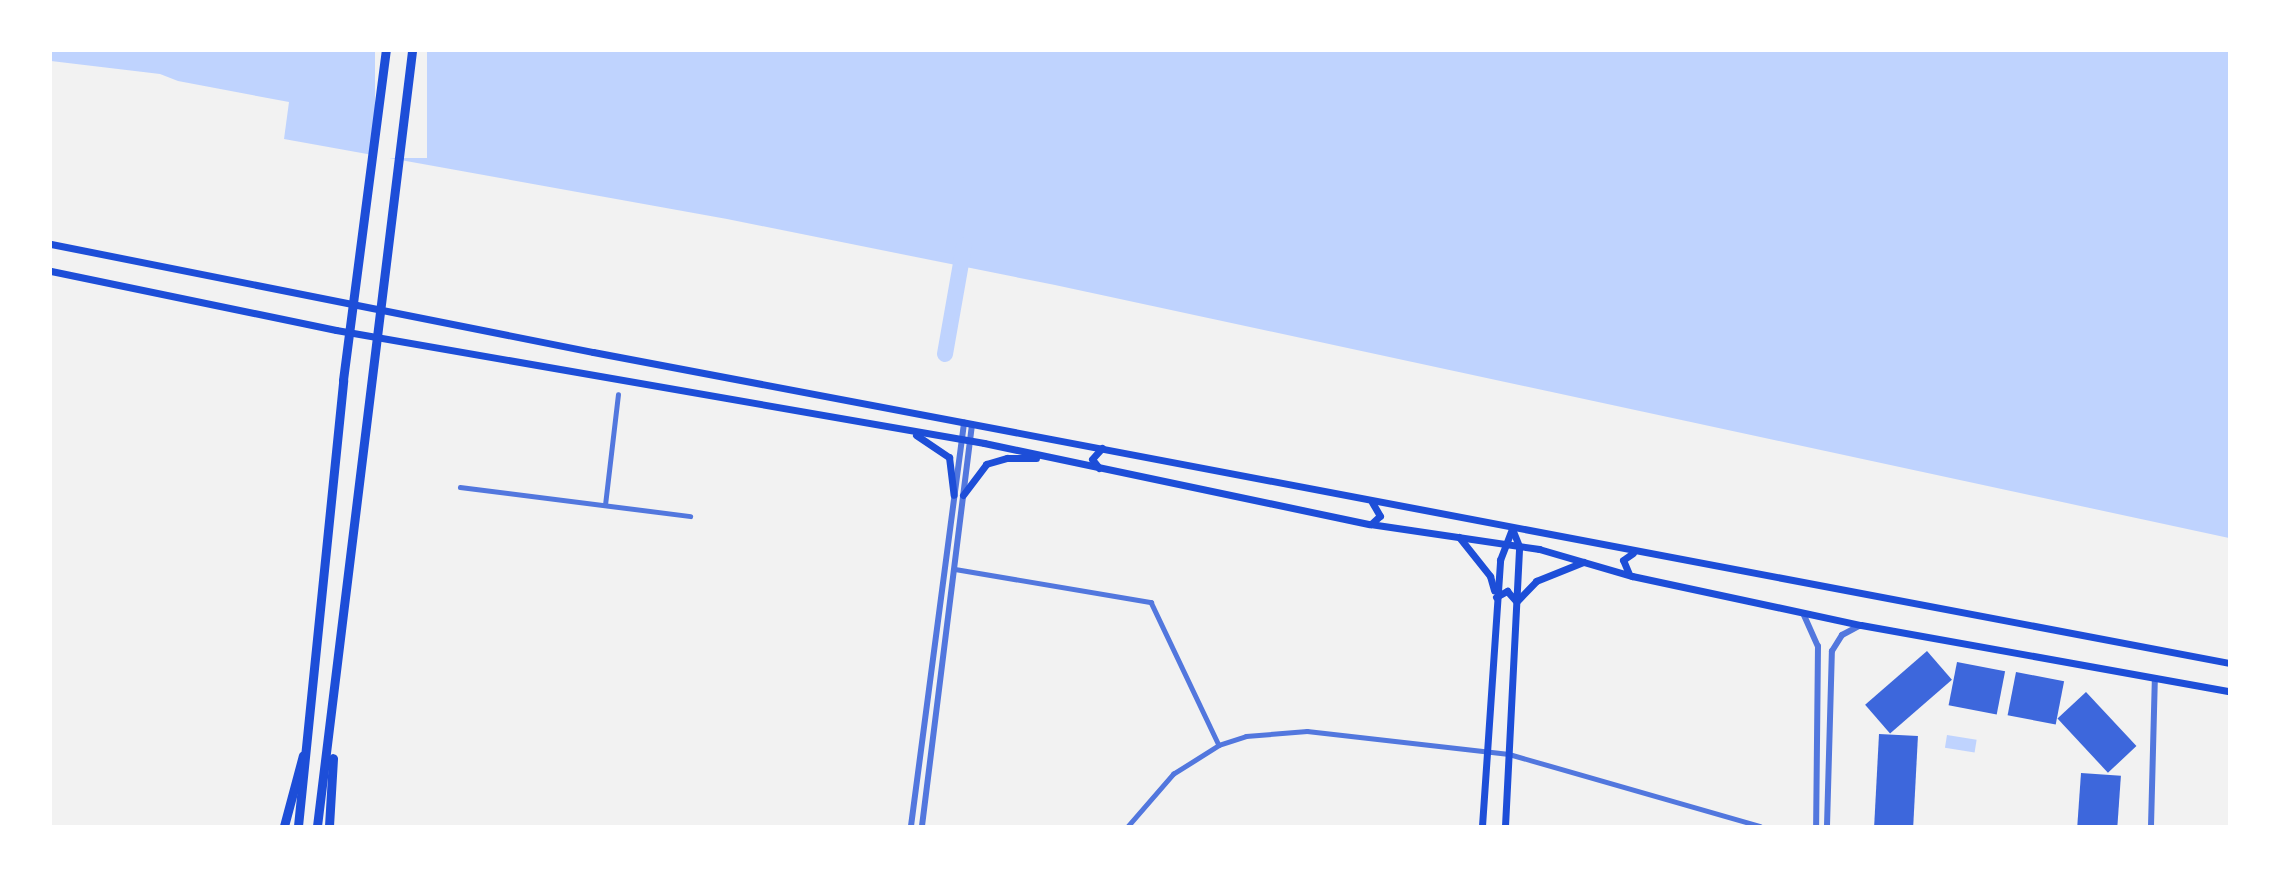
<!DOCTYPE html>
<style>
body{margin:0}
#map{position:relative;width:2280px;height:877px;overflow:hidden;background:#f2f2f2;font-family:Rubik,sans-serif}
div>[style]{position:absolute}
.water>*{inset:0;background:#bfd3fe;transform-origin:0 0}
.pier>*{inset:0;background:#f2f2f2;transform-origin:0 0}
.river>*{height:16px;margin:-8px;padding:0 8px;transform-origin:8px;border-radius:8px;background:#bfd3fe}
.building>*{inset:0;background:#3d67dc;transform-origin:0 0}
.minor>*{height:4.5px;margin:-2.25px;padding:0 2.25px;transform-origin:2.25px;border-radius:2.25px;background:#5277de}
.tertiary>*{height:6px;margin:-3px;padding:0 3px;transform-origin:3px;border-radius:3px;background:#5277de}
.secondary>*{height:7px;margin:-3.5px;padding:0 3.5px;transform-origin:3.5px;border-radius:3.5px;background:#1d4ed8}
.motorway>*{height:9px;margin:-4.5px;padding:0 4.5px;transform-origin:4.5px;border-radius:4.5px;background:#1d4ed8}
span{translate:-50% -50%;white-space:nowrap;text-align:center;line-height:1.15;-webkit-text-stroke:6px #fff;paint-order:stroke}
.frame{position:absolute;inset:0;border:52px solid #fff;pointer-events:none}
</style>
<div id="map">
<div class="water">
<i style="clip-path:polygon(51px 51px,2229px 51px,2229px 538px,1055px 285px,727px 219px,284px 139px,289px 102px,178px 81px,160px 74px,51px 61px)"></i>
<i style="left:1947px;top:735px;width:30px;height:13px;rotate:9deg"></i>
</div>
<div class="pier">
<i style="left:375px;top:51px;width:52px;height:107px"></i>
</div>
<div class="river">
<i style="left:945px;top:354px;width:110px;rotate:-80deg"></i>
</div>
<div class="building">
<i style="left:1927px;top:651px;width:38px;height:82px;rotate:49deg"></i>
<i style="left:1957px;top:662px;width:49px;height:44px;rotate:11deg"></i>
<i style="left:2016px;top:672px;width:49px;height:44px;rotate:11deg"></i>
<i style="left:2086px;top:692px;width:74px;height:39px;rotate:47deg"></i>
<i style="left:1879px;top:734px;width:39px;height:92px;rotate:3deg"></i>
<i style="left:2081px;top:773px;width:40px;height:53px;rotate:4deg"></i>
</div>
<div class="minor">
<i style="left:460px;top:487px;width:232px;rotate:7.2deg"></i>
<i style="left:605px;top:505px;width:111px;rotate:-83.3deg"></i>
<i style="left:955px;top:569px;width:199px;rotate:9.6deg"></i>
<i style="left:1151px;top:602px;width:158px;rotate:64.6deg"></i>
<i style="left:1128px;top:826px;width:69px;rotate:-49.1deg"></i>
<i style="left:1173px;top:774px;width:54px;rotate:-32.2deg"></i>
<i style="left:1219px;top:745px;width:28px;rotate:-18deg"></i>
<i style="left:1246px;top:736px;width:61px;rotate:-4.7deg"></i>
<i style="left:1307px;top:731px;width:203px;rotate:6.5deg"></i>
<i style="left:1509px;top:754px;width:261px;rotate:16deg"></i>
</div>
<div class="tertiary">
<i style="left:1803px;top:613px;width:36px;rotate:66deg"></i>
<i style="left:1818px;top:646px;width:180px;rotate:90.6deg"></i>
<i style="left:911px;top:826px;width:407px;rotate:-82.5deg"></i>
<i style="left:922px;top:826px;width:405px;rotate:-82.9deg"></i>
<i style="left:1827px;top:826px;width:175px;rotate:-88.4deg"></i>
<i style="left:1832px;top:651px;width:19px;rotate:-58deg"></i>
<i style="left:1842px;top:635px;width:21px;rotate:-28deg"></i>
<i style="left:2151px;top:826px;width:148px;rotate:-88.5deg"></i>
</div>
<div class="secondary">
<i style="left:51px;top:244px;width:553px;rotate:11.27deg"></i>
<i style="left:593px;top:352px;width:1665px;rotate:10.76deg"></i>
<i style="left:51px;top:271px;width:291px;rotate:11.7deg"></i>
<i style="left:336px;top:330px;width:658px;rotate:9.89deg"></i>
<i style="left:984px;top:443px;width:394px;rotate:11.9deg"></i>
<i style="left:1370px;top:524px;width:171px;rotate:8.4deg"></i>
<i style="left:1539px;top:549px;width:97px;rotate:16.2deg"></i>
<i style="left:1632px;top:576px;width:234px;rotate:12.1deg"></i>
<i style="left:1861px;top:625px;width:374px;rotate:10.2deg"></i>
<i style="left:916px;top:435px;width:40px;rotate:34deg"></i>
<i style="left:949px;top:457px;width:38px;rotate:83deg"></i>
<i style="left:1099px;top:468px;width:11px;rotate:-128deg"></i>
<i style="left:1092px;top:459px;width:15px;rotate:-48deg"></i>
<i style="left:963px;top:495px;width:39px;rotate:-53deg"></i>
<i style="left:986px;top:464px;width:22px;rotate:-16deg"></i>
<i style="left:1007px;top:458px;width:29px"></i>
<i style="left:1371px;top:524px;width:12px;rotate:-42deg"></i>
<i style="left:1380px;top:516px;width:16px;rotate:-120deg"></i>
<i style="left:1459px;top:537px;width:50px;rotate:51.5deg"></i>
<i style="left:1490px;top:576px;width:15px;rotate:74deg"></i>
<i style="left:1629px;top:574px;width:15px;rotate:-113deg"></i>
<i style="left:1623px;top:560px;width:12px;rotate:-35deg"></i>
<i style="left:1496px;top:597px;width:13px;rotate:-29deg"></i>
<i style="left:1507px;top:591px;width:13px;rotate:48deg"></i>
<i style="left:1517px;top:601px;width:28px;rotate:-46deg"></i>
<i style="left:1536px;top:581px;width:51px;rotate:-22deg"></i>
<i style="left:1482px;top:826px;width:267px;rotate:-86.1deg"></i>
<i style="left:1500px;top:560px;width:33px;rotate:-69deg"></i>
<i style="left:1505px;top:826px;width:280px;rotate:-87.1deg"></i>
<i style="left:1519px;top:546px;width:18px;rotate:-112deg"></i>
</div>
<div class="motorway">
<i style="left:284px;top:826px;width:73px;rotate:-75deg"></i>
<i style="left:298px;top:826px;width:448px;rotate:-84.2deg"></i>
<i style="left:343px;top:380px;width:332px;rotate:-82.6deg"></i>
<i style="left:317px;top:826px;width:781px;rotate:-83.01deg"></i>
<i style="left:329px;top:826px;width:68px;rotate:-86.6deg"></i>
</div>
<div class="frame"></div>
</div>
